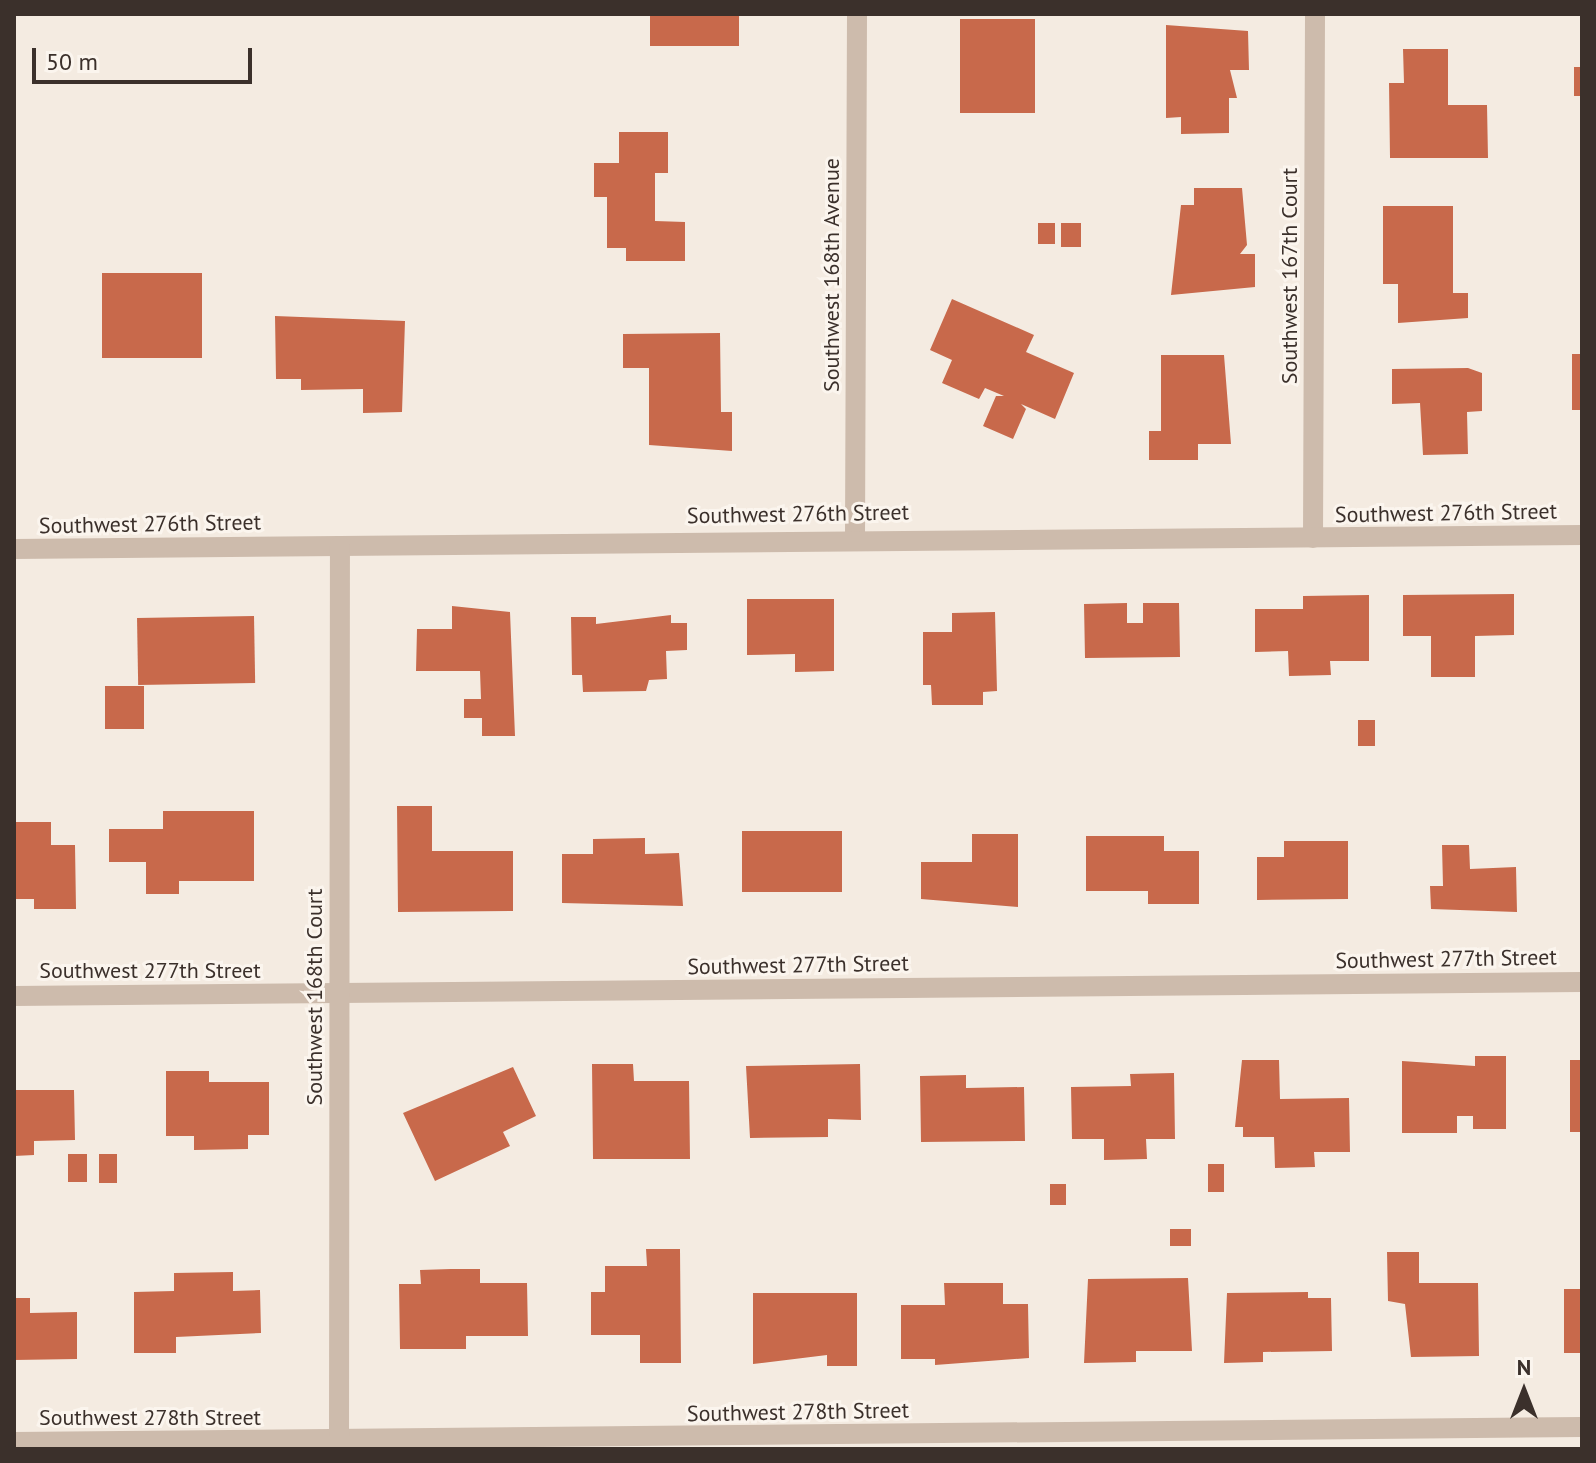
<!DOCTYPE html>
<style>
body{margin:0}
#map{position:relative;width:1596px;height:1463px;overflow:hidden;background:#f4ebe1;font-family:"PT Sans",sans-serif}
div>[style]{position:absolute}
.building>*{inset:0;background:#c8694b;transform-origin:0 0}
.minor>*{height:20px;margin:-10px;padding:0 10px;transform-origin:10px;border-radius:10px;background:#cdbbac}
span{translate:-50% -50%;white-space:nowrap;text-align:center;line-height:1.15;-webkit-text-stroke:6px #fbf5ee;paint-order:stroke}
.street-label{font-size:22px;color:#3b302b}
.frame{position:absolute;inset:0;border:16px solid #3b302b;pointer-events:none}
.north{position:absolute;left:1484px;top:1351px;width:80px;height:80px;-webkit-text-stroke:6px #fbf5ee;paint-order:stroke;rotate:0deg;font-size:22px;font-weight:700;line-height:32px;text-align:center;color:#3b302b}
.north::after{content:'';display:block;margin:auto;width:28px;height:36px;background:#3b302b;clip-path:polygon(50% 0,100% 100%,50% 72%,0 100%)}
.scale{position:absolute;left:32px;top:48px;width:220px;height:36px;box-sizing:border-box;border:4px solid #3b302b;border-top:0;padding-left:10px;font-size:24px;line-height:28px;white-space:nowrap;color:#3b302b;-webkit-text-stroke:6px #fbf5ee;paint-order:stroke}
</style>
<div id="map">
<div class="building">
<i style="left:650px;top:14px;width:89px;height:32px"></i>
<i style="left:960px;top:19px;width:75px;height:94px"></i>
<i style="clip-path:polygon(1166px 25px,1248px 31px,1249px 70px,1230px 70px,1237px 98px,1229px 98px,1229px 133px,1181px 134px,1181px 117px,1166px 118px)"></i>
<i style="clip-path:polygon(1403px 49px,1448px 49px,1448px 105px,1487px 105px,1488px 158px,1390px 158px,1389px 83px,1404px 83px)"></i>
<i style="left:1574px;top:67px;width:8px;height:29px"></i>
<i style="clip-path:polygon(619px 132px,668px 132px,668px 173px,655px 173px,655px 221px,685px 222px,685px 261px,626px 261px,626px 248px,607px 248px,607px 197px,594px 197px,594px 163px,619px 163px)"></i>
<i style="clip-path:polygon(1194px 188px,1242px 188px,1247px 245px,1240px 254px,1255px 254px,1255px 287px,1171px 295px,1181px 205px,1194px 205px)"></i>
<i style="clip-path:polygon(1383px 206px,1453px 206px,1453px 293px,1468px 293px,1468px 318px,1398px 323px,1398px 284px,1383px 284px)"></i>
<i style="left:1038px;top:223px;width:17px;height:21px"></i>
<i style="left:1061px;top:223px;width:20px;height:24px"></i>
<i style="left:102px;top:273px;width:100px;height:85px"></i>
<i style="clip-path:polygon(952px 299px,1034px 335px,1026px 352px,1074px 373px,1055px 419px,1021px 404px,1026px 409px,1013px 439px,983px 426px,996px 396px,1004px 396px,985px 388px,979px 399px,942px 383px,952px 360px,930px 350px)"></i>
<i style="clip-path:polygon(275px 316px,405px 321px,402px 412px,363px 413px,363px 389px,301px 390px,301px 379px,276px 379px)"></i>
<i style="clip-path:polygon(720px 333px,721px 412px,732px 412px,732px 451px,649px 445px,649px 368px,623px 368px,623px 334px)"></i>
<i style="left:1572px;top:354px;width:10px;height:56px"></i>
<i style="clip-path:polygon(1161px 355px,1224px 355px,1231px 444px,1198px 444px,1198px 460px,1149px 460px,1149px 431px,1161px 431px)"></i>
<i style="clip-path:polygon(1468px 368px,1482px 373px,1482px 411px,1467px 412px,1468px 454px,1423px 455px,1420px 403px,1392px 404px,1392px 369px)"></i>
<i style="clip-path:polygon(1514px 594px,1514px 635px,1475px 636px,1475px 677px,1431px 677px,1431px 636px,1403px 636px,1403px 595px)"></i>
<i style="clip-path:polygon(1369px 595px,1369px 661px,1330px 661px,1331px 675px,1289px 676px,1288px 651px,1255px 652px,1255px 609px,1303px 609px,1303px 596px)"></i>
<i style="clip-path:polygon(747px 599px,834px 599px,834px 671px,795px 672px,795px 654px,747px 655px)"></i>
<i style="clip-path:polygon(1127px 603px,1127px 623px,1143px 623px,1143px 603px,1179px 603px,1180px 657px,1085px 658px,1084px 604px)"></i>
<i style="clip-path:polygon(452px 606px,510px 612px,515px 736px,482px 736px,482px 718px,464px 718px,464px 699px,481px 699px,480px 671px,416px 671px,417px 629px,452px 629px)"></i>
<i style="clip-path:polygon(995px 612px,997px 691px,983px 692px,983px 705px,932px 705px,931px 685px,923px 685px,923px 632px,952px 632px,952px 613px)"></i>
<i style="clip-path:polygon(671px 615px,671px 623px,687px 623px,687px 650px,666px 651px,667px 679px,649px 680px,646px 691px,583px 692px,582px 675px,572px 675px,571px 617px,596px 617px,596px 624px)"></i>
<i style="left:254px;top:616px;width:67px;height:117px;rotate:89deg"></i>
<i style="left:144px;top:686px;width:43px;height:39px;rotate:90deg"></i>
<i style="left:1358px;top:720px;width:17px;height:26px"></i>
<i style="clip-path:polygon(397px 806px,432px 806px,432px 851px,513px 851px,513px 911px,398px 912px)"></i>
<i style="clip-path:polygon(163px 811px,254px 811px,254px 881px,179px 881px,179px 894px,146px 894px,146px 862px,109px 862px,109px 829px,163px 829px)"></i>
<i style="clip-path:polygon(14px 822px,51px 822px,51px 845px,75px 845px,76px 909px,34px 909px,34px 899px,14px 899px)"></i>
<i style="left:842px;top:831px;width:61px;height:100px;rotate:90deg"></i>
<i style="clip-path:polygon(972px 834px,1018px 834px,1018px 907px,921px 899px,921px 862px,972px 862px)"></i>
<i style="clip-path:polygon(1086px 836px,1164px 836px,1164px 851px,1199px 851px,1199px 904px,1148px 904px,1148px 891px,1086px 891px)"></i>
<i style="clip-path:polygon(645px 838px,645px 854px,679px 853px,683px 906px,562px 903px,562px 854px,593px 854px,593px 839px)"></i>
<i style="clip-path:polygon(1284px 841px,1348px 841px,1348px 899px,1257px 900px,1257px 857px,1284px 857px)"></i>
<i style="clip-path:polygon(1442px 845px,1469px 845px,1470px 869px,1516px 867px,1517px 912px,1431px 909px,1430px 886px,1443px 886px)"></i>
<i style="clip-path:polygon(1475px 1056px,1506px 1056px,1506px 1129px,1473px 1129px,1473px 1116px,1457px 1116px,1457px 1133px,1402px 1133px,1402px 1061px,1475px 1066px)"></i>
<i style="clip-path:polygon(1242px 1060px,1279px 1060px,1280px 1099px,1349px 1098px,1350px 1152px,1314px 1152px,1315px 1167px,1275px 1168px,1274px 1137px,1243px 1137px,1243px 1127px,1235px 1127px)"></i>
<i style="left:1570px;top:1060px;width:12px;height:72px"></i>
<i style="clip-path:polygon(592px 1064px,633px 1064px,634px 1081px,689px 1081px,690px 1159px,593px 1159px)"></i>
<i style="clip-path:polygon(860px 1064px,861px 1120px,828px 1119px,828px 1137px,750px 1138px,746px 1066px)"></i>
<i style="clip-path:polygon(513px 1067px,536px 1116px,503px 1132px,510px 1146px,435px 1181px,403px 1113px)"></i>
<i style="clip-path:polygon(166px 1071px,209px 1071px,209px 1082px,269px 1082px,269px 1135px,248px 1135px,248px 1149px,194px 1150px,194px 1136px,166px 1136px)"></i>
<i style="clip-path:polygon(1174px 1073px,1175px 1139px,1146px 1139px,1147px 1159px,1104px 1160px,1104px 1139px,1072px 1139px,1071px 1087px,1131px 1086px,1130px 1074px)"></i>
<i style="clip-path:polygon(966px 1075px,966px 1088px,1024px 1087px,1025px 1141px,921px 1142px,920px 1076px)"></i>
<i style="clip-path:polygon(14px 1090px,74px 1090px,75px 1140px,34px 1141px,34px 1155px,14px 1156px)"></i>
<i style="left:68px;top:1154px;width:19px;height:28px"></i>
<i style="left:99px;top:1154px;width:18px;height:29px"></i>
<i style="left:1208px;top:1164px;width:16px;height:28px"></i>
<i style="left:1050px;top:1184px;width:16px;height:21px"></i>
<i style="left:1170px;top:1229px;width:21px;height:17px"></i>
<i style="clip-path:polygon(646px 1249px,680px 1249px,681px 1363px,640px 1363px,640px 1335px,591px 1335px,591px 1292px,605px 1292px,605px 1266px,647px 1266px)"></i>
<i style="clip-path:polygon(1387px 1252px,1419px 1252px,1419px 1283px,1478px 1283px,1479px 1356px,1411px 1357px,1405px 1304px,1388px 1301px)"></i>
<i style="clip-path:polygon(451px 1269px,480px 1269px,480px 1283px,527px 1283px,528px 1336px,466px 1336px,466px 1349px,400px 1349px,399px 1284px,421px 1284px,420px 1270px)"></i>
<i style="clip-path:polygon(233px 1272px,233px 1291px,260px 1290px,261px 1333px,176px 1337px,176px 1353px,134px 1353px,134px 1292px,174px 1291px,174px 1273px)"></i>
<i style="clip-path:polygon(1188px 1278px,1192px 1351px,1136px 1351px,1136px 1362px,1084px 1363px,1088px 1279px)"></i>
<i style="clip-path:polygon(944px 1283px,1003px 1283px,1003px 1304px,1028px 1304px,1029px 1358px,935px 1365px,935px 1359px,901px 1359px,901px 1305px,945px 1305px)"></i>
<i style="left:1564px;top:1289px;width:18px;height:64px"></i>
<i style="clip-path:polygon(1308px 1292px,1308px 1298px,1331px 1298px,1332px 1351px,1263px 1352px,1263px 1362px,1224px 1363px,1227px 1293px)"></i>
<i style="clip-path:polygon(753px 1293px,857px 1293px,857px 1366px,827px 1366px,827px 1355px,753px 1364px)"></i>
<i style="clip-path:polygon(14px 1298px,30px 1298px,30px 1313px,77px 1312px,77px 1359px,14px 1360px)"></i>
</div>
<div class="minor">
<i style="left:855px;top:536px;width:522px;rotate:-89.78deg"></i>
<i style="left:1313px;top:538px;width:524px;rotate:-89.78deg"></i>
<i style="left:14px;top:549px;width:1568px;rotate:-0.51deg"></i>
<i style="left:14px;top:996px;width:1568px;rotate:-0.51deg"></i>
<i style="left:14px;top:1442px;width:1568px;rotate:-0.55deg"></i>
<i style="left:339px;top:1449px;width:903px;rotate:-89.94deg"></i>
</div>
<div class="street-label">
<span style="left:832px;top:275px;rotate:-90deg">Southwest 168th Avenue</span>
<span style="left:1290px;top:276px;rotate:-90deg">Southwest 167th Court</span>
<span style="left:1446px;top:513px;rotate:-1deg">Southwest 276th Street</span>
<span style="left:798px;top:514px;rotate:-1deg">Southwest 276th Street</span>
<span style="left:150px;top:524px;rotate:-1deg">Southwest 276th Street</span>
<span style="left:1446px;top:959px;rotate:-1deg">Southwest 277th Street</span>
<span style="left:798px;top:965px;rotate:-1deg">Southwest 277th Street</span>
<span style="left:150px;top:971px">Southwest 277th Street</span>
<span style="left:315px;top:997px;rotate:-90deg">Southwest 168th Court</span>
<span style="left:798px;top:1412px;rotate:-1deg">Southwest 278th Street</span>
<span style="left:150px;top:1418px">Southwest 278th Street</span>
</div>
<div class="frame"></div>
<div class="north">N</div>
<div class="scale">50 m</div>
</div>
